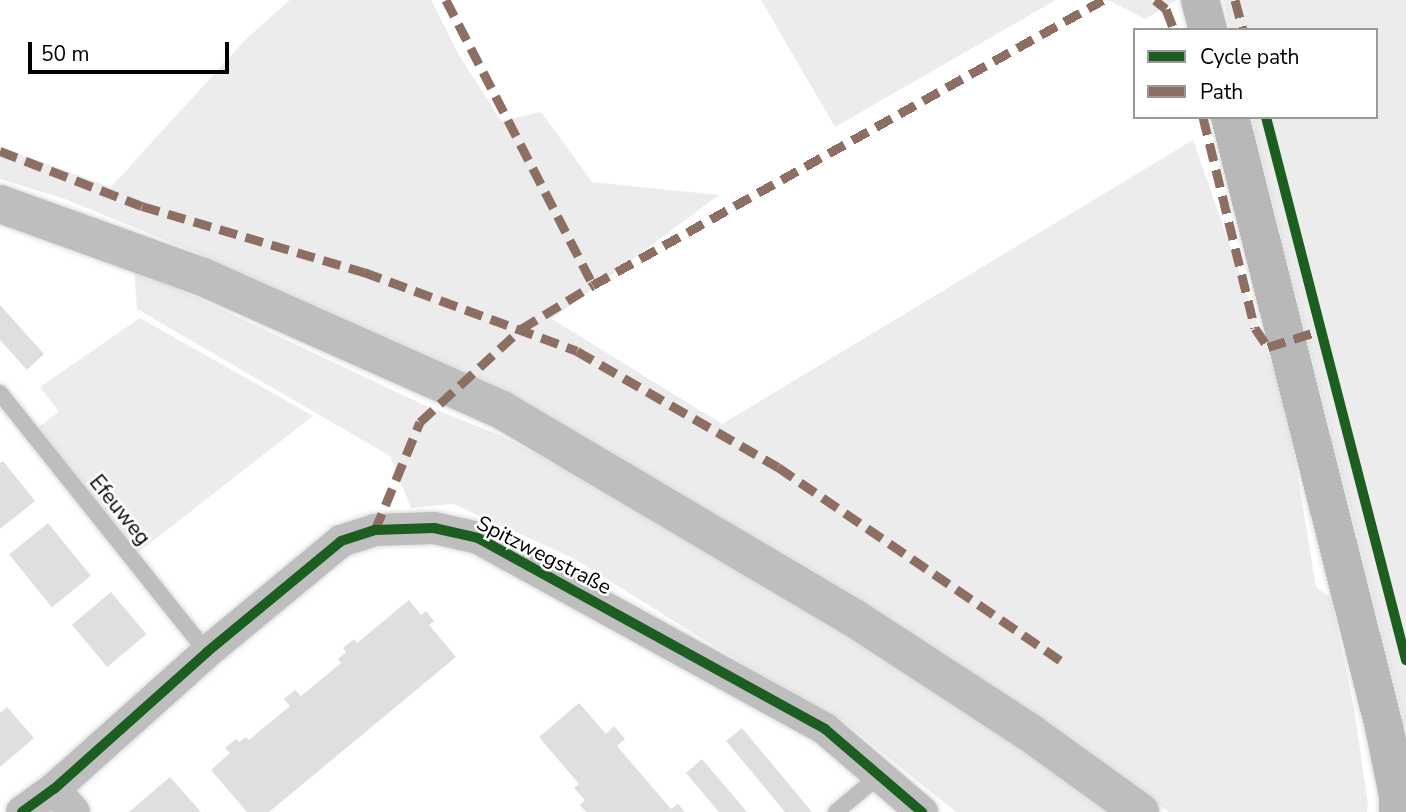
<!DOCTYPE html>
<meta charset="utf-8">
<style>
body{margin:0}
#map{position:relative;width:1406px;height:812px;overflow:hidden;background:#fff;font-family:"Nunito Sans",sans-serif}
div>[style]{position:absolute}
.green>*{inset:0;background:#ececec}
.building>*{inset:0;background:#dfdfdf;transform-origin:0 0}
.roads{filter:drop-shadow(0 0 2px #dbdbdb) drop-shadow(0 0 2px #dbdbdb)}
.lane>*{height:16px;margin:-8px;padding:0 8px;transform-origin:8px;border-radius:8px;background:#bebebe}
.street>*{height:32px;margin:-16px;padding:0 16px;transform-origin:16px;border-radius:16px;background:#bebebe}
.secondary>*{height:38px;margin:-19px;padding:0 19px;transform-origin:19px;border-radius:19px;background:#b8b8b8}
.primary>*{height:38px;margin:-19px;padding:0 19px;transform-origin:19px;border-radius:19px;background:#bebebe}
.quiet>*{height:9px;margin-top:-4.5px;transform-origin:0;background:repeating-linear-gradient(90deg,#8d6e63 0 18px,transparent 0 27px)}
.cycleway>*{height:10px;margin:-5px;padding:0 5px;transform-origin:5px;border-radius:5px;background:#1b5e20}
span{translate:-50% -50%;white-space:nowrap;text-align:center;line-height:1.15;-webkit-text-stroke:5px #fff;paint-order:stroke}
.street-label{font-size:21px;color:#000}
.legend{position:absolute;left:1133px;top:28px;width:245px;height:91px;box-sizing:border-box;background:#fff;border:2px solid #999;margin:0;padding:9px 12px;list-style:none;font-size:21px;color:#000}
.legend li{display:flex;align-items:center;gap:14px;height:35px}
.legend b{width:35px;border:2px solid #999}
.scale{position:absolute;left:28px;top:42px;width:201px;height:32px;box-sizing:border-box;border:4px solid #000;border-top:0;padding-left:9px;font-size:21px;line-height:24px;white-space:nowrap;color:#000;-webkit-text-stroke:5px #fff;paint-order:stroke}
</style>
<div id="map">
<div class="green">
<i style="clip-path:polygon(290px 0,431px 0,459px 55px,501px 121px,541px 112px,592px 182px,719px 195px,552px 319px,722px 424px,1193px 140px,1286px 405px,1316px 587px,1331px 598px,1354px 708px,1368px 805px,1367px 812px,1169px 812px,1000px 692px,458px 371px,192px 251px,65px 199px,0 179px,0 147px,111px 187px,245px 40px)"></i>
<i style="clip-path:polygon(761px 0,1056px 0,835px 127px)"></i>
<i style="clip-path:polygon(1100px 0,1177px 0,1145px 19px,1112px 2px)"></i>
<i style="clip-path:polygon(1224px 0,1406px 0,1406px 729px,1251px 117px,1376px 117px,1376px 30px,1230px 30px)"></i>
<i style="clip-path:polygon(134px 268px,424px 405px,502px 436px,646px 513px,823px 616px,1019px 746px,1109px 812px,956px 812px,844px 722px,746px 666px,573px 558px,453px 504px,411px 508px,390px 456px,137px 309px)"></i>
<i style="clip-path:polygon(140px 318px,313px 416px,131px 558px,30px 433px,59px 412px,40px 387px)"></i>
</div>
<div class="building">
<i style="clip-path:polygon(0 305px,44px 354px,27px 370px,0 340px)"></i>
<i style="clip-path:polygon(3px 461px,35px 501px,0 529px,0 463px)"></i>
<i style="left:48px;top:523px;width:68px;height:50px;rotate:51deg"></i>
<i style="left:111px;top:592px;width:55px;height:51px;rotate:50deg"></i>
<i style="clip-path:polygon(409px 600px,421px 615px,426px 611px,434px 621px,429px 625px,456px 657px,269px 812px,247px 812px,211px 770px,230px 753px,225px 748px,236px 739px,239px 742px,246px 737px,249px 740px,290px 706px,284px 699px,295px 690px,301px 696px,341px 663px,338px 659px,346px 652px,343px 648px,354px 639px,357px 643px)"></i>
<i style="clip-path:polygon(579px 703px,606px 734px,614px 726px,625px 739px,617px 746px,671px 809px,678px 804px,685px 812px,586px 812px,580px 805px,585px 800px,574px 788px,579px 784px,539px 737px)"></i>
<i style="clip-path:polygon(7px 707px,34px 738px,0 767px,0 713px)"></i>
<i style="clip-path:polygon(742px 728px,812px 812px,785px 812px,726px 741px)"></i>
<i style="clip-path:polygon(702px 759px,747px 812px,719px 812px,686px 773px)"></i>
<i style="clip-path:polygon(170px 777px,201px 812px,129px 812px)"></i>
</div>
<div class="roads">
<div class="lane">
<i style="left:0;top:393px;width:332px;rotate:51.4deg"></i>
<i style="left:836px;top:812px;width:57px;rotate:-40.1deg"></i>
</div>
<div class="street">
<i style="left:54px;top:789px;width:30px;rotate:49deg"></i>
<i style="left:22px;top:812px;width:39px;rotate:-36deg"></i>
<i style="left:54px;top:789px;width:205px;rotate:-41.8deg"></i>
<i style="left:207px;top:652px;width:174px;rotate:-39.6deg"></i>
<i style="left:341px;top:541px;width:36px;rotate:-18deg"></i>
<i style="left:375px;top:530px;width:59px;rotate:-1.9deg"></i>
<i style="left:434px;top:528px;width:45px;rotate:12.8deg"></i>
<i style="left:478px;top:538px;width:396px;rotate:28.8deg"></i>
<i style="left:825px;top:729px;width:128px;rotate:40.6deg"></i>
</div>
<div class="secondary">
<i style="left:1200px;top:0;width:31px;rotate:75deg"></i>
<i style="left:1230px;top:117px;width:629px;rotate:75.83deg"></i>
<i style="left:1384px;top:727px;width:69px;rotate:78.4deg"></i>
<i style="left:1398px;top:795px;width:17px;rotate:90deg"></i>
</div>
<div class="primary">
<i style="left:0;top:204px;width:216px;rotate:19.8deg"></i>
<i style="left:203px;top:277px;width:327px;rotate:24deg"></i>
<i style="left:502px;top:410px;width:409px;rotate:30.6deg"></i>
<i style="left:854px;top:618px;width:209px;rotate:33.1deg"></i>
<i style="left:1029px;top:732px;width:137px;rotate:35.8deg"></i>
</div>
</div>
<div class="quiet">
<i style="left:446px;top:0;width:321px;rotate:62.7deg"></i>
<i style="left:1155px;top:0;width:14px;rotate:39deg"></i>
<i style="left:1166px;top:9px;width:22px;rotate:69deg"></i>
<i style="left:1235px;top:0;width:31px;rotate:75deg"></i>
<i style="left:1203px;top:117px;width:217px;rotate:76.2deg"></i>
<i style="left:1255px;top:328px;width:23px;rotate:56deg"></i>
<i style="left:1268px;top:347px;width:57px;rotate:-17.5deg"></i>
<i style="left:0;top:151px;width:152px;rotate:21.2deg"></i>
<i style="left:142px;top:206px;width:232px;rotate:16.6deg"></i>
<i style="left:364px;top:272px;width:227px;rotate:20.3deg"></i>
<i style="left:577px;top:351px;width:232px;rotate:30deg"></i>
<i style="left:778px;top:467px;width:350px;rotate:34.4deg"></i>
<i style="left:375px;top:530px;width:117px;rotate:-67.4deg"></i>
<i style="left:420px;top:422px;width:137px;rotate:-42.6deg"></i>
<i style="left:521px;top:329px;width:84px;rotate:-31.4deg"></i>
<i style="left:593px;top:285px;width:584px;rotate:-29.2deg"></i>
</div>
<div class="cycleway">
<i style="left:1266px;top:117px;width:561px;rotate:75.54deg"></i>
<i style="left:22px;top:812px;width:39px;rotate:-36deg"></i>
<i style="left:54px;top:789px;width:205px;rotate:-41.8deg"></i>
<i style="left:207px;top:652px;width:174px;rotate:-39.6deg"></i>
<i style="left:341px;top:541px;width:36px;rotate:-18deg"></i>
<i style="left:375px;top:530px;width:59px;rotate:-1.9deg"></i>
<i style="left:434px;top:528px;width:45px;rotate:12.8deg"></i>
<i style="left:478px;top:538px;width:396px;rotate:28.8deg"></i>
<i style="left:825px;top:729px;width:128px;rotate:40.6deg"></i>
</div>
<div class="street-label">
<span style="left:120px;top:510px;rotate:51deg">Efeuweg</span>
<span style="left:544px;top:555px;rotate:27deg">Spitzwegstraße</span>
</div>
<ul class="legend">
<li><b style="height:9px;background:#1b5e20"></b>Cycle path</li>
<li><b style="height:9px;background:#8d6e63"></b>Path</li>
</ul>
<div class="scale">50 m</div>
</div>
